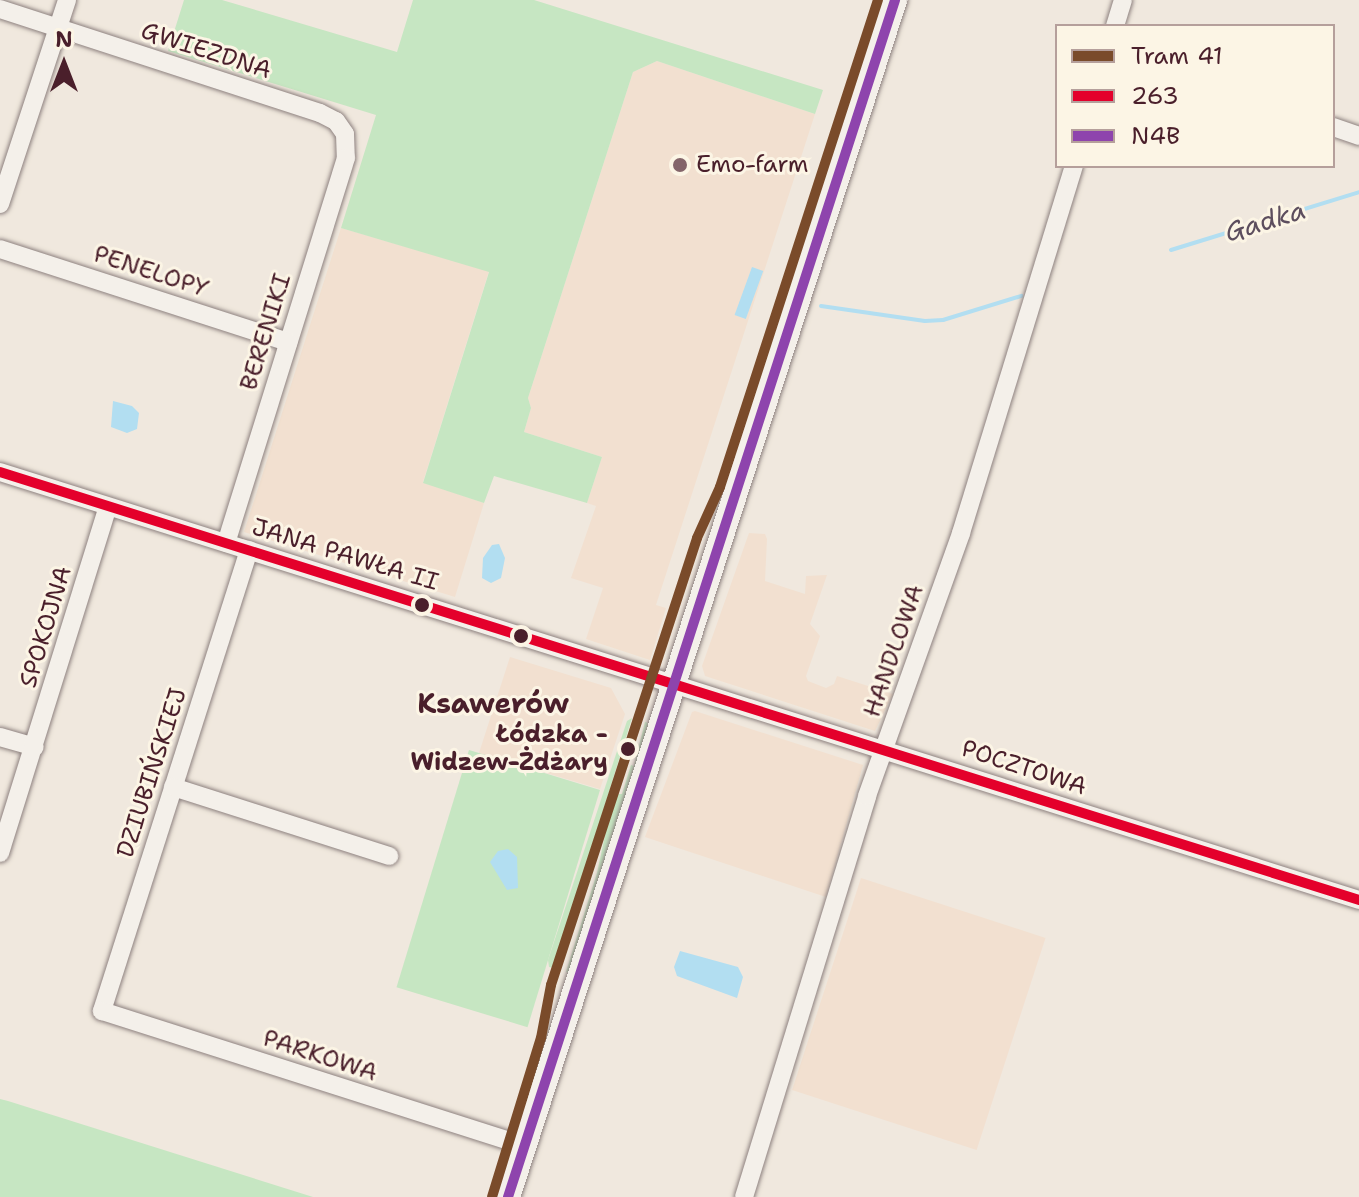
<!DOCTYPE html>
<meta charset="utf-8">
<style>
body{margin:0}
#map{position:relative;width:1359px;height:1197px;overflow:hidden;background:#f0e8de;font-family:"Shantell Sans",sans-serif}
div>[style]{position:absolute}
.built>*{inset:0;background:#f2e0d0;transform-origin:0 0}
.green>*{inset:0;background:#c6e6c2;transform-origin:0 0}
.water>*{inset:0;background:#b2def1;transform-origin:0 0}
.stream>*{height:4px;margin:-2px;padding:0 2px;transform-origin:2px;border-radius:2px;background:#b2def1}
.roads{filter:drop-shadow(0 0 2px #8d817f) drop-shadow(0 0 2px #8d817f)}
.minor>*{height:18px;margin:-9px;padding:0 9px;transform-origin:9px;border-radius:9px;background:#f4f0ea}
.major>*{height:24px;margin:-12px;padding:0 12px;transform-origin:12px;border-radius:12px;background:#f4f0ea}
.bus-1>*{height:10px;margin:-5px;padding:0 5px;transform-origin:5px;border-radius:5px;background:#e4002b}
.bus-2>*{height:10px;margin:-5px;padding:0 5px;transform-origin:5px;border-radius:5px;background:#8e44ad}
.tram-1>*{height:10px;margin:-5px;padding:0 5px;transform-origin:5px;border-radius:5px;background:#7a4b2a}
.dots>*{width:22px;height:22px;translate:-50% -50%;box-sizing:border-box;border:4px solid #fcf5e5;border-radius:50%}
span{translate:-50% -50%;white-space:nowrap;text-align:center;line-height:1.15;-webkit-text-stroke:6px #fcf5e5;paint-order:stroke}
.street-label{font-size:24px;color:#4a1f2b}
.poi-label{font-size:24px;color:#4a1f2b}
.left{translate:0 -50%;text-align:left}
.stop-label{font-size:24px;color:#4a1f2b;font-weight:700}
.right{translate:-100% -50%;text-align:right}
.water-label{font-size:26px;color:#5d4e5e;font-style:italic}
.quarter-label{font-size:28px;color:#4a1f2b;font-weight:700}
.legend{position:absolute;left:1055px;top:24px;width:280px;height:144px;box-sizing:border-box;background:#fcf5e5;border:2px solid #b59f9b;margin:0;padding:10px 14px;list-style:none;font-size:24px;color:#4a1f2b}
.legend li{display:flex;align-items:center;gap:16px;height:40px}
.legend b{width:40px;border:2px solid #b59f9b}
.north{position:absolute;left:24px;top:24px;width:80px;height:80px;-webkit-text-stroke:6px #fcf5e5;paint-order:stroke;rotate:0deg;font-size:22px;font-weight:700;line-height:32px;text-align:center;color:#4a1f2b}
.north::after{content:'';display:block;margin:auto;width:28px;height:36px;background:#4a1f2b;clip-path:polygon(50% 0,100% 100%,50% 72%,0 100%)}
</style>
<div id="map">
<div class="built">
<i style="clip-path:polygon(657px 61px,815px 114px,656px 605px,666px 608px,650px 660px,586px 639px,603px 588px,571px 578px,596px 506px,587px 503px,602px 457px,524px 432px,531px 408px,528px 398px,633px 72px)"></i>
<i style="clip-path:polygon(341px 228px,489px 271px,423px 482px,484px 503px,455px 597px,244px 532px)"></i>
<i style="clip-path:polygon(749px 533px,765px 534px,767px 539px,765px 581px,805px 594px,806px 576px,827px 575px,810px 624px,820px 636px,806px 676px,808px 681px,826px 688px,834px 684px,837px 676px,893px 694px,875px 731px,705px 676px,702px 666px)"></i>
<i style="clip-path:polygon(510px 657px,611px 688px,625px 714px,600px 789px,479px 753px)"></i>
<i style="clip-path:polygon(695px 711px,863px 765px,826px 897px,645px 837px,692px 712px)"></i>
<i style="left:861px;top:878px;width:194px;height:223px;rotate:18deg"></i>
</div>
<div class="green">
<i style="clip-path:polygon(184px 0,222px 0,397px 52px,413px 0,534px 0,823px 90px,815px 114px,657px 61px,633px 72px,528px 398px,531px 408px,524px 432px,602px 457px,587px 503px,494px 476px,484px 503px,423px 483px,489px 272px,341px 228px,376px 115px,168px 51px)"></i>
<i style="clip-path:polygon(632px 718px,554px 968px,549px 967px,548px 960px,627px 721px)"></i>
<i style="clip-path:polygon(645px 722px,651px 724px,570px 973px,566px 972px,597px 873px,607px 826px,618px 794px,622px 794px,631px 765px,634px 766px)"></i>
<i style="left:469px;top:750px;width:137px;height:248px;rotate:17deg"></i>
<i style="clip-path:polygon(0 1099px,8px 1101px,313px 1197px,0 1197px)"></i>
</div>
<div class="water">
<i style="left:752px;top:267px;width:12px;height:51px;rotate:20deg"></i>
<i style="clip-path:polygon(113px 401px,132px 406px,139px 413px,137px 429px,127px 433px,111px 427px)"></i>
<i style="clip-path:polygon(499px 544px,505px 558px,501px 578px,491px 583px,482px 578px,483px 558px,492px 545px)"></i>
<i style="clip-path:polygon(508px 849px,517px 857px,518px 888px,507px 890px,490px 862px,498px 851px)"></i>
<i style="clip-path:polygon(680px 951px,738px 967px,743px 977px,737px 998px,677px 976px,674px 967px)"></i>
</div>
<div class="stream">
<i style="left:1171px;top:250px;width:197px;rotate:-17.1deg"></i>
<i style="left:821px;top:306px;width:105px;rotate:8.2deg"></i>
<i style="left:925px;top:321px;width:18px;rotate:-3deg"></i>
<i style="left:943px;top:320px;width:82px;rotate:-17.1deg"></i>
</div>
<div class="roads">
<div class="minor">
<i style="left:0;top:9px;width:336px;rotate:18deg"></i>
<i style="left:320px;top:113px;width:18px;rotate:27deg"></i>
<i style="left:336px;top:121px;width:16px;rotate:55deg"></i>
<i style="left:345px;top:134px;width:24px;rotate:88deg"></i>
<i style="left:346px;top:158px;width:403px;rotate:107.3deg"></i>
<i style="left:1115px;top:26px;width:27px;rotate:-73deg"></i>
<i style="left:1333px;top:127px;width:28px;rotate:19deg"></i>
<i style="left:0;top:204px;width:215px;rotate:-71.8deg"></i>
<i style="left:0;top:249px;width:303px;rotate:17.9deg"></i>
<i style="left:0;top:472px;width:1425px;rotate:17.48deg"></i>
<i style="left:249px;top:550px;width:484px;rotate:107.7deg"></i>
<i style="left:102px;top:1011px;width:443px;rotate:17.7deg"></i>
<i style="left:0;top:737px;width:36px;rotate:16deg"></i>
<i style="left:173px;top:787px;width:227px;rotate:17.7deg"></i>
<i style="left:0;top:853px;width:362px;rotate:-72.7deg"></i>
<i style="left:744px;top:1197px;width:419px;rotate:-72.9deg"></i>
<i style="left:867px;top:796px;width:279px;rotate:-70.3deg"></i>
<i style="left:961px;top:533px;width:384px;rotate:-72.9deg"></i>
</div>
<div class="major">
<i style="left:508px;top:1197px;width:1258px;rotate:-72.08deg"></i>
</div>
</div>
<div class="bus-1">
<i style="left:0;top:472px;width:1425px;rotate:17.48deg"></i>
</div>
<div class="bus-2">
<i style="left:508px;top:1197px;width:1258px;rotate:-72.08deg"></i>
</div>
<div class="tram-1">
<i style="left:492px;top:1197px;width:166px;rotate:-72.9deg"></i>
<i style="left:541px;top:1038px;width:54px;rotate:-79.3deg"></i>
<i style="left:551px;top:985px;width:470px;rotate:-71.9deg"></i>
<i style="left:697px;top:538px;width:56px;rotate:-65.7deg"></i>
<i style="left:720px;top:487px;width:512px;rotate:-72.03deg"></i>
</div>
<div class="dots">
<i style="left:680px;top:165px;background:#84656a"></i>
<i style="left:422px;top:605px;background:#4a1f2b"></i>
<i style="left:521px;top:636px;background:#4a1f2b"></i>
<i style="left:628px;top:749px;background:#4a1f2b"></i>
</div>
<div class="street-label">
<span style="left:206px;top:51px;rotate:18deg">GWIEZDNA</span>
<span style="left:151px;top:272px;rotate:18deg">PENELOPY</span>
<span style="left:266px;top:332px;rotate:-73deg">BERENIKI</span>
<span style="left:345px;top:555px;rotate:17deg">JANA PAWŁA II</span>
<span style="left:46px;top:627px;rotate:-73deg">SPOKOJNA</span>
<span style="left:894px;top:651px;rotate:-71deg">HANDLOWA</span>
<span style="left:1024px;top:768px;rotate:18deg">POCZTOWA</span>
<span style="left:152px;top:773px;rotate:-72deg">DZIUBIŃSKIEJ</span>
<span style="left:320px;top:1056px;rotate:18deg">PARKOWA</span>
</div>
<div class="poi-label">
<span class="left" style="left:696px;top:165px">Emo-farm</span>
</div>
<div class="stop-label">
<span class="right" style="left:608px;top:749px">Łódzka -<br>Widzew-Żdżary</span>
</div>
<div class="water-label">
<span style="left:1265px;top:221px;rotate:-17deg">Gadka</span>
</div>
<div class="quarter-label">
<span style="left:493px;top:703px">Ksawerów</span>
</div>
<ul class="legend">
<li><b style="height:10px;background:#7a4b2a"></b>Tram 41</li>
<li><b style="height:10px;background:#e4002b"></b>263</li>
<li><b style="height:10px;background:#8e44ad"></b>N4B</li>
</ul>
<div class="north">N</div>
</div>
